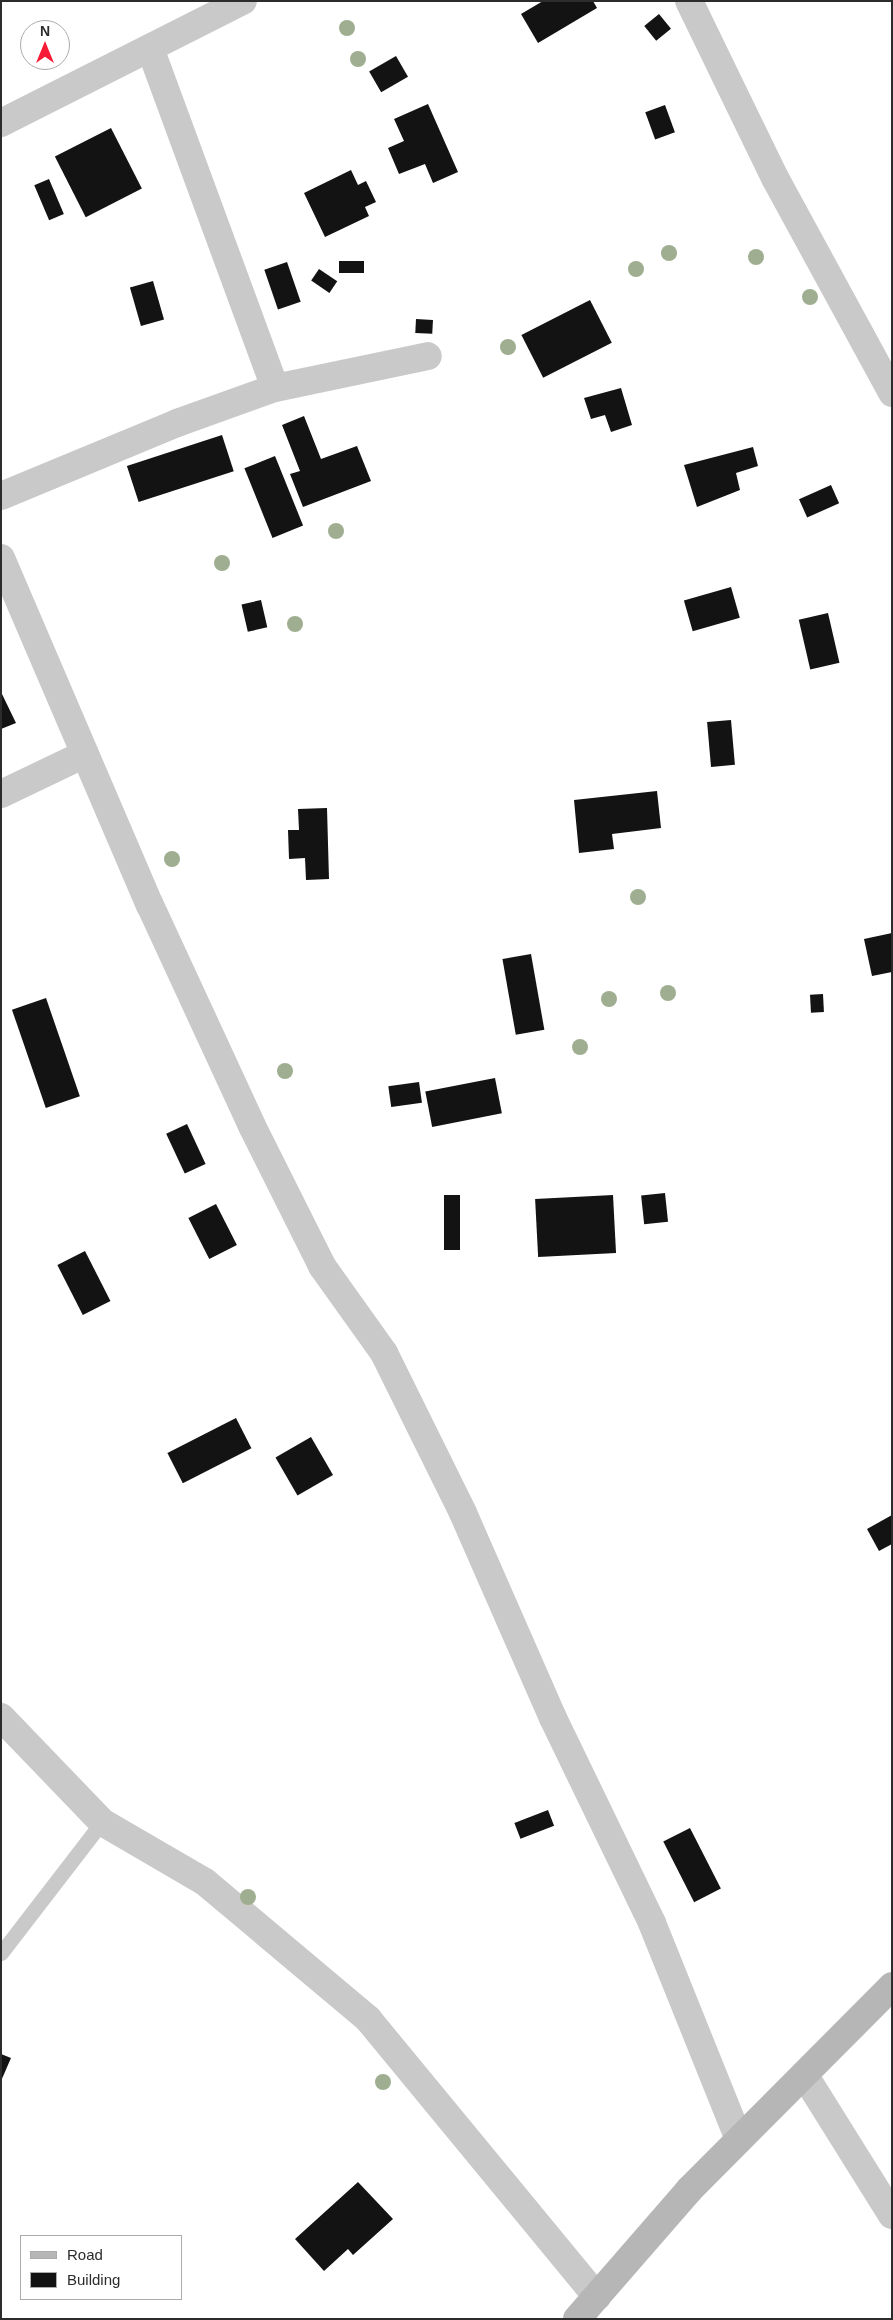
<!DOCTYPE html>
<style>
body{margin:0}
#map{position:relative;width:893px;height:2320px;overflow:hidden;background:#fff;font-family:Arial,sans-serif}
div>[style]{position:absolute}
.building>*{inset:0;background:#131313;transform-origin:0 0}
.lane>*{height:15px;margin:-7.5px;padding:0 7.5px;transform-origin:7.5px;border-radius:7.5px;background:#c9c9c9}
.street>*{height:28px;margin:-14px;padding:0 14px;transform-origin:14px;border-radius:14px;background:#c9c9c9}
.secondary>*{height:28px;margin:-14px;padding:0 14px;transform-origin:14px;border-radius:14px;background:#b6b6b6}
.trees>*{width:16px;height:16px;margin:-8px;border-radius:50%;background:#9fae90}
span{translate:-50% -50%;white-space:nowrap;text-align:center;line-height:1.15;-webkit-text-stroke:5px #fff;paint-order:stroke}
.frame{position:absolute;inset:0;border:2px solid #2c2c2c;pointer-events:none}
.legend{position:absolute;left:20px;top:2235px;width:162px;height:65px;box-sizing:border-box;background:#fff;border:1px solid #ababab;margin:0;padding:6px 9px;list-style:none;font-size:15px;color:#2c2c2c}
.legend li{display:flex;align-items:center;gap:10px;height:25px}
.legend b{width:25px;border:1px solid #ababab}
.north{position:absolute;left:20px;top:20px;width:50px;height:50px;box-sizing:border-box;background:#fff;border:1px solid #ababab;border-radius:50%;rotate:0deg;font-size:14px;font-weight:700;line-height:20px;text-align:center;color:#2c2c2c}
.north::after{content:'';display:block;margin:auto;width:18px;height:22px;background:#f71b36;clip-path:polygon(50% 0,100% 100%,50% 72%,0 100%)}
</style>
<div id="map">
<div class="building">
<i style="clip-path:polygon(543px 1px,593px 1px,597px 8px,538px 43px,521px 14px)"></i>
<i style="left:659px;top:14px;width:19px;height:19px;rotate:51deg"></i>
<i style="left:396px;top:56px;width:24px;height:31px;rotate:60deg"></i>
<i style="clip-path:polygon(428px 104px,458px 172px,433px 183px,425px 164px,399px 174px,388px 148px,404px 141px,394px 119px)"></i>
<i style="left:665px;top:105px;width:29px;height:21px;rotate:70deg"></i>
<i style="left:111px;top:128px;width:68px;height:63px;rotate:63deg"></i>
<i style="clip-path:polygon(351px 170px,358px 185px,366px 181px,376px 202px,365px 207px,369px 216px,325px 237px,304px 193px)"></i>
<i style="left:49px;top:179px;width:38px;height:16px;rotate:67deg"></i>
<i style="left:339px;top:261px;width:25px;height:12px"></i>
<i style="left:287px;top:262px;width:42px;height:24px;rotate:71deg"></i>
<i style="left:319px;top:269px;width:22px;height:14px;rotate:34deg"></i>
<i style="left:153px;top:281px;width:40px;height:24px;rotate:74deg"></i>
<i style="left:590px;top:300px;width:48px;height:77px;rotate:63deg"></i>
<i style="left:416px;top:319px;width:17px;height:14px;rotate:3deg"></i>
<i style="clip-path:polygon(621px 388px,632px 425px,611px 432px,605px 415px,591px 419px,584px 398px)"></i>
<i style="clip-path:polygon(304px 416px,321px 459px,357px 446px,371px 481px,303px 507px,290px 474px,300px 471px,282px 425px)"></i>
<i style="left:222px;top:435px;width:38px;height:100px;rotate:72deg"></i>
<i style="clip-path:polygon(753px 447px,758px 466px,736px 473px,740px 490px,697px 507px,684px 465px)"></i>
<i style="left:275px;top:456px;width:75px;height:33px;rotate:68deg"></i>
<i style="left:831px;top:485px;width:20px;height:35px;rotate:66deg"></i>
<i style="left:731px;top:587px;width:32px;height:49px;rotate:74deg"></i>
<i style="left:261px;top:600px;width:28px;height:20px;rotate:77deg"></i>
<i style="left:828px;top:613px;width:51px;height:30px;rotate:77deg"></i>
<i style="clip-path:polygon(1px 692px,16px 723px,1px 729px)"></i>
<i style="left:731px;top:720px;width:45px;height:24px;rotate:85deg"></i>
<i style="clip-path:polygon(657px 791px,661px 828px,612px 834px,614px 849px,579px 853px,574px 800px)"></i>
<i style="clip-path:polygon(327px 808px,329px 879px,306px 880px,305px 858px,289px 859px,288px 830px,299px 830px,298px 809px)"></i>
<i style="clip-path:polygon(892px 933px,892px 972px,872px 976px,864px 939px)"></i>
<i style="left:531px;top:954px;width:77px;height:29px;rotate:80deg"></i>
<i style="left:823px;top:994px;width:18px;height:13px;rotate:87deg"></i>
<i style="left:46px;top:998px;width:104px;height:36px;rotate:71deg"></i>
<i style="left:495px;top:1078px;width:36px;height:71px;rotate:79deg"></i>
<i style="left:419px;top:1082px;width:21px;height:31px;rotate:82deg"></i>
<i style="left:187px;top:1124px;width:44px;height:23px;rotate:65deg"></i>
<i style="left:665px;top:1193px;width:29px;height:24px;rotate:84deg"></i>
<i style="left:444px;top:1195px;width:16px;height:55px"></i>
<i style="left:613px;top:1195px;width:58px;height:78px;rotate:87deg"></i>
<i style="left:216px;top:1204px;width:46px;height:31px;rotate:63deg"></i>
<i style="left:85px;top:1251px;width:56px;height:31px;rotate:63deg"></i>
<i style="left:236px;top:1418px;width:34px;height:77px;rotate:63deg"></i>
<i style="left:311px;top:1437px;width:44px;height:41px;rotate:60deg"></i>
<i style="clip-path:polygon(892px 1515px,892px 1544px,879px 1551px,867px 1529px)"></i>
<i style="left:548px;top:1810px;width:17px;height:36px;rotate:69deg"></i>
<i style="left:690px;top:1828px;width:68px;height:30px;rotate:63deg"></i>
<i style="clip-path:polygon(1px 2054px,11px 2058px,1px 2081px)"></i>
<i style="clip-path:polygon(358px 2182px,393px 2219px,353px 2255px,348px 2249px,324px 2271px,295px 2239px)"></i>
</div>
<div class="lane">
<i style="left:1px;top:1953px;width:165px;rotate:-52.4deg"></i>
</div>
<div class="street">
<i style="left:689px;top:1px;width:197px;rotate:64.1deg"></i>
<i style="left:775px;top:178px;width:245px;rotate:61.4deg"></i>
<i style="left:150px;top:48px;width:362px;rotate:69.8deg"></i>
<i style="left:1px;top:123px;width:271px;rotate:-26.8deg"></i>
<i style="left:1px;top:496px;width:191px;rotate:-22.5deg"></i>
<i style="left:177px;top:423px;width:104px;rotate:-19.7deg"></i>
<i style="left:275px;top:388px;width:156px;rotate:-11.8deg"></i>
<i style="left:1px;top:558px;width:378px;rotate:66.8deg"></i>
<i style="left:150px;top:905px;width:243px;rotate:65.2deg"></i>
<i style="left:252px;top:1126px;width:157px;rotate:63.4deg"></i>
<i style="left:322px;top:1266px;width:107px;rotate:54.5deg"></i>
<i style="left:384px;top:1353px;width:178px;rotate:63.7deg"></i>
<i style="left:463px;top:1513px;width:224px;rotate:66.3deg"></i>
<i style="left:553px;top:1718px;width:228px;rotate:64.2deg"></i>
<i style="left:652px;top:1923px;width:233px;rotate:68.1deg"></i>
<i style="left:1px;top:794px;width:93px;rotate:-25.5deg"></i>
<i style="left:1px;top:1717px;width:146px;rotate:46.1deg"></i>
<i style="left:102px;top:1822px;width:119px;rotate:30.2deg"></i>
<i style="left:205px;top:1882px;width:213px;rotate:40deg"></i>
<i style="left:368px;top:2019px;width:360px;rotate:50.5deg"></i>
<i style="left:805px;top:2076px;width:164px;rotate:58deg"></i>
</div>
<div class="secondary">
<i style="left:577px;top:2319px;width:171px;rotate:-49deg"></i>
<i style="left:689px;top:2190px;width:288px;rotate:-45.1deg"></i>
</div>
<div class="trees">
<i style="left:347px;top:28px"></i>
<i style="left:358px;top:59px"></i>
<i style="left:669px;top:253px"></i>
<i style="left:756px;top:257px"></i>
<i style="left:636px;top:269px"></i>
<i style="left:810px;top:297px"></i>
<i style="left:508px;top:347px"></i>
<i style="left:336px;top:531px"></i>
<i style="left:222px;top:563px"></i>
<i style="left:295px;top:624px"></i>
<i style="left:172px;top:859px"></i>
<i style="left:638px;top:897px"></i>
<i style="left:668px;top:993px"></i>
<i style="left:609px;top:999px"></i>
<i style="left:580px;top:1047px"></i>
<i style="left:285px;top:1071px"></i>
<i style="left:248px;top:1897px"></i>
<i style="left:383px;top:2082px"></i>
</div>
<div class="frame"></div>
<ul class="legend">
<li><b style="height:6px;background:#b6b6b6"></b>Road</li>
<li><b style="height:14px;background:#131313"></b>Building</li>
</ul>
<div class="north">N</div>
</div>
